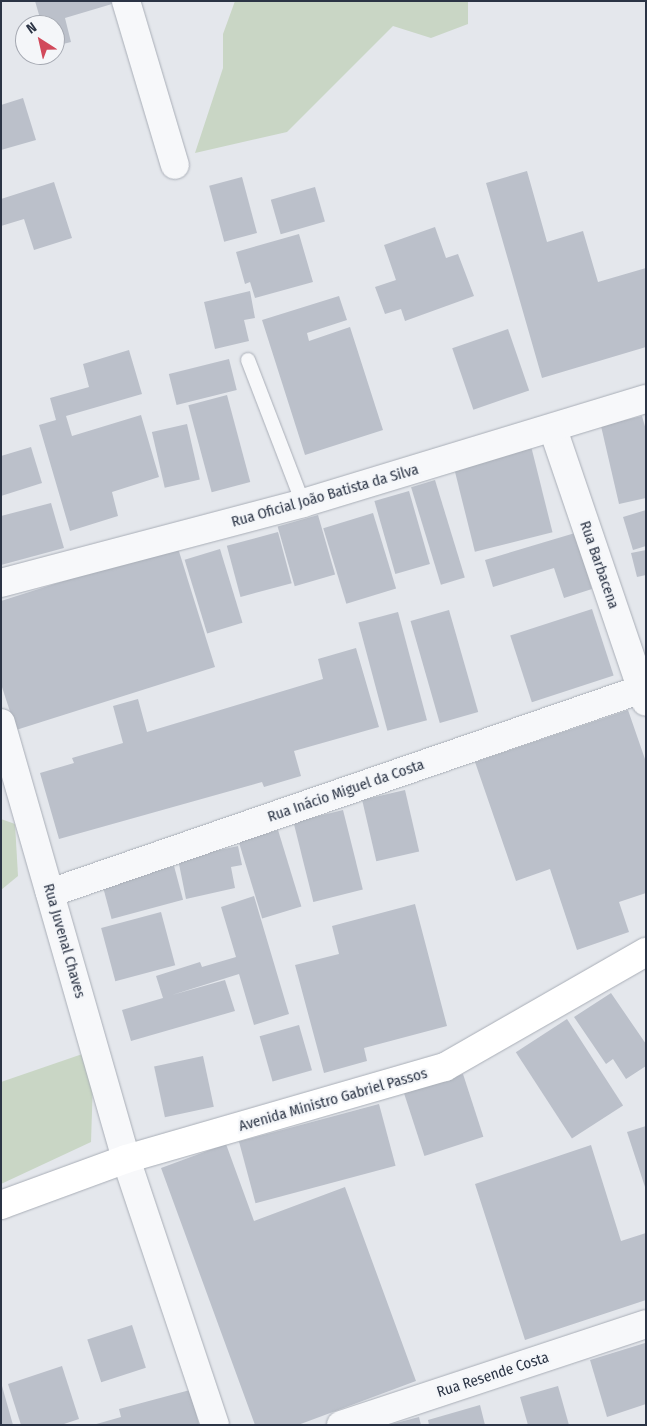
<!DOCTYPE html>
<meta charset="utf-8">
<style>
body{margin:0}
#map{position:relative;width:647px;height:1426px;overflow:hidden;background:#e4e7ec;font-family:"Fira Sans Condensed",sans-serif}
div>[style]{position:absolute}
.green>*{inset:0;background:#c9d6c5}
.building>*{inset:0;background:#bbc0ca;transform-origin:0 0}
.roads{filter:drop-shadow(0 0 1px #a9aeb7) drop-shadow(0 0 1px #a9aeb7)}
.service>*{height:14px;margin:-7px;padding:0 7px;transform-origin:7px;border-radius:7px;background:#f7f8fa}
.minor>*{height:28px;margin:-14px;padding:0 14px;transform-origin:14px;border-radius:14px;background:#f7f8fa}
.tertiary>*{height:28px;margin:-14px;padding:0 14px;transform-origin:14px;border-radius:14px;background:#f7f8fa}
.secondary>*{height:28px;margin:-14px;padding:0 14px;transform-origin:14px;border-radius:14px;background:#fff}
span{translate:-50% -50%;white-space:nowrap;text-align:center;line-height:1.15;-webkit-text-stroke:4.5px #f4f6f9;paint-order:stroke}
.street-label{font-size:15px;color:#2b3445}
.frame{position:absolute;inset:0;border:2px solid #2b3445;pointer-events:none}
.north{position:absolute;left:15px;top:15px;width:50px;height:50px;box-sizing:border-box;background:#f4f6f9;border:1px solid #a4a8b1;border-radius:50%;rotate:325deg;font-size:14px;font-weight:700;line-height:20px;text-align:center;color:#2b3445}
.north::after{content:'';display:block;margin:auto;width:18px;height:22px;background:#d1495b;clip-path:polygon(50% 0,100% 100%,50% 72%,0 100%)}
</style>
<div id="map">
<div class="green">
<i style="clip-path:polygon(235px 1px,468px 1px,468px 24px,431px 38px,393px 26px,287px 132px,195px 153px,223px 68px,223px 34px)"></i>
<i style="clip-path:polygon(1px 819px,15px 824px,18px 876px,1px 890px)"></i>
<i style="clip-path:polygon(94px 1050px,91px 1142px,1px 1184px,1px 1082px)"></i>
</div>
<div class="building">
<i style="clip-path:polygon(35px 1px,112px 1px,112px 4px,65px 18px,71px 42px,55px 46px,55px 25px,42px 25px)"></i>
<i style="clip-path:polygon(23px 98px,36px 140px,1px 150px,1px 105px)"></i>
<i style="clip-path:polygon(527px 171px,547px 242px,583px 231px,598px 282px,646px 268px,646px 347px,542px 378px,486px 183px)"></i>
<i style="left:242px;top:177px;width:58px;height:34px;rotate:75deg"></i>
<i style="clip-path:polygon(54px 182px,72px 238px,34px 250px,24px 219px,1px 226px,1px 199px)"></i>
<i style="left:315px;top:187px;width:36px;height:46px;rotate:74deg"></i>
<i style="clip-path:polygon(435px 227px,446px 258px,458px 254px,474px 296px,405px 321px,401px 309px,385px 314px,375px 287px,396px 280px,384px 245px)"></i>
<i style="clip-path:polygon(299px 234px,313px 282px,255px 298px,250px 282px,245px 284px,236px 252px)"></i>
<i style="clip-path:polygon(250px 291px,255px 318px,244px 320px,249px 341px,215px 349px,204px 302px)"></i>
<i style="clip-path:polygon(339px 296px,347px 320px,307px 333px,309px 341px,350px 327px,383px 430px,305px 455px,262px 320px)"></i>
<i style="left:508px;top:329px;width:65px;height:59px;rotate:71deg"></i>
<i style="clip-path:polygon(129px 350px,142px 394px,66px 416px,72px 436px,141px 415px,159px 477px,112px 492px,118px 516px,70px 531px,39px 425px,56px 420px,50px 398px,89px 387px,83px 364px)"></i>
<i style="left:229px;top:359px;width:32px;height:62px;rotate:76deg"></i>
<i style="left:227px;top:395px;width:90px;height:40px;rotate:75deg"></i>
<i style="clip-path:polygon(642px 416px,646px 430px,646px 498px,619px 504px,601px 426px)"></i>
<i style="left:187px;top:424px;width:57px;height:36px;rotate:77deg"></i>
<i style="left:531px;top:446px;width:89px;height:80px;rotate:76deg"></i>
<i style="clip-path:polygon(31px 447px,42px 483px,1px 496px,1px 456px)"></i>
<i style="left:435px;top:480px;width:102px;height:25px;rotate:73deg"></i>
<i style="left:409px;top:491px;width:76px;height:36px;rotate:74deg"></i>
<i style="clip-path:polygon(51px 503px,64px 548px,1px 565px,1px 516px)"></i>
<i style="clip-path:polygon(646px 510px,646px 546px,633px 550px,623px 517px)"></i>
<i style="left:373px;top:513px;width:79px;height:52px;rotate:73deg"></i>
<i style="left:318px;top:515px;width:62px;height:42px;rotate:74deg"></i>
<i style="left:278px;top:532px;width:53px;height:53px;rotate:75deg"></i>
<i style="clip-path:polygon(575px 533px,592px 589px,564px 598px,554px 568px,493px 587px,485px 560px)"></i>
<i style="clip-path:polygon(177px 545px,215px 667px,16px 730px,1px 684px,1px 601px)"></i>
<i style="left:220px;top:549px;width:77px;height:37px;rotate:73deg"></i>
<i style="clip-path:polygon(646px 550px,646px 575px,637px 577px,631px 553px)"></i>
<i style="left:592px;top:609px;width:70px;height:86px;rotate:72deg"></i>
<i style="left:449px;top:610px;width:106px;height:40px;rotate:74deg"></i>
<i style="left:398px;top:612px;width:112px;height:41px;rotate:75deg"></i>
<i style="clip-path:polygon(356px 648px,379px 727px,294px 751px,301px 776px,264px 787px,262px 782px,59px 839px,40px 773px,74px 763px,72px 758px,123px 743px,113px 706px,138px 699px,147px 732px,323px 679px,318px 659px)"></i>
<i style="clip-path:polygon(628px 710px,646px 762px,646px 893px,619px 902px,629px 932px,577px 950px,550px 869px,516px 881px,475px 762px)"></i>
<i style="left:405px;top:790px;width:63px;height:44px;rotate:77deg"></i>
<i style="left:343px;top:810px;width:82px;height:51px;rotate:76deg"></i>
<i style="left:278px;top:830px;width:80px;height:41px;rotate:73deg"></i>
<i style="clip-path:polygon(238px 846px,242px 865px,231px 867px,235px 888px,186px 899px,178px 859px)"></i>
<i style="left:174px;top:866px;width:35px;height:74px;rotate:75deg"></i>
<i style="clip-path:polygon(254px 896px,289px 1014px,254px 1025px,239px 974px,172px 995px,225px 980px,235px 1011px,131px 1041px,122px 1010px,163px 998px,156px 976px,200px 962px,202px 967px,236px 957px,221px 907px)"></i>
<i style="clip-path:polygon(415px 904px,447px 1026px,364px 1048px,367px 1061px,324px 1073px,295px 965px,339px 954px,332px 926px)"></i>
<i style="left:161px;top:912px;width:55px;height:62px;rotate:75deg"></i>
<i style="clip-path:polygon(611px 993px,646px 1044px,646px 1066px,626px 1079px,613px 1059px,606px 1064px,574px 1017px)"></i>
<i style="left:567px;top:1019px;width:103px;height:61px;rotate:57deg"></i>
<i style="left:299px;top:1025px;width:47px;height:41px;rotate:74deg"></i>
<i style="left:203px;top:1056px;width:52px;height:50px;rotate:78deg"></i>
<i style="left:463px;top:1074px;width:66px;height:62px;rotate:72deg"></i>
<i style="left:379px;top:1104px;width:64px;height:145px;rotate:75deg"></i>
<i style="clip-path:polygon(646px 1126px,646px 1187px,645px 1187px,627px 1132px)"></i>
<i style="clip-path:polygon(226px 1144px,254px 1221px,345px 1187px,416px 1381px,298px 1425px,255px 1425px,161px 1168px)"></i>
<i style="clip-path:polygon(591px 1145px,621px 1241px,646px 1233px,646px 1300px,525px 1340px,475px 1184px)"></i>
<i style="left:132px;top:1325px;width:45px;height:47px;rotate:72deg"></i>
<i style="clip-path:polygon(645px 1343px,646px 1404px,607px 1417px,590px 1360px)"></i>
<i style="clip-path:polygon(62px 1366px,79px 1419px,61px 1425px,21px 1425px,8px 1384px)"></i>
<i style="clip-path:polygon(1px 1386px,2px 1386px,13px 1425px,1px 1425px)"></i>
<i style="clip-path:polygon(558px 1386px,569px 1425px,528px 1425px,520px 1397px)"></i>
<i style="clip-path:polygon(190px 1390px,199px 1425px,93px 1425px,121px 1417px,119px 1409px)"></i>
<i style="clip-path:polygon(480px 1405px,485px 1425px,429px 1425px,428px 1420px)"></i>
<i style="clip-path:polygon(419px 1417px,421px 1425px,392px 1425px,392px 1424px)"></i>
</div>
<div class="roads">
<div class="service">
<i style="left:248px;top:360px;width:153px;rotate:69deg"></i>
</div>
<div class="minor">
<i style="left:126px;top:1px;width:171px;rotate:73.4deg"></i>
<i style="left:553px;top:429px;width:288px;rotate:71.2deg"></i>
<i style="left:1px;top:583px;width:312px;rotate:-14.8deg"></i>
<i style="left:303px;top:503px;width:358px;rotate:-16.9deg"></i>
<i style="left:50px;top:893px;width:626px;rotate:-19.01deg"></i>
<i style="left:126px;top:1159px;width:280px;rotate:71.5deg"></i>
<i style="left:341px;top:1425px;width:321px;rotate:-18.3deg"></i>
</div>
<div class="tertiary">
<i style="left:1px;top:723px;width:454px;rotate:74deg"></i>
</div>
<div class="secondary">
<i style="left:1px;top:1205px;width:133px;rotate:-20.2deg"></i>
<i style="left:126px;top:1159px;width:332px;rotate:-16.1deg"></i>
<i style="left:445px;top:1067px;width:232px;rotate:-29.8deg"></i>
</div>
</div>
<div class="street-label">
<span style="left:325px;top:496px;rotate:-16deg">Rua Oficial João Batista da Silva</span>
<span style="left:599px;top:565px;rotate:71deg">Rua Barbacena</span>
<span style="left:346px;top:791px;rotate:-19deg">Rua Inácio Miguel da Costa</span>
<span style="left:64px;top:941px;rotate:74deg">Rua Juvenal Chaves</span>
<span style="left:333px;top:1100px;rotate:-16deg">Avenida Ministro Gabriel Passos</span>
<span style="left:493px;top:1375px;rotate:-18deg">Rua Resende Costa</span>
</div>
<div class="frame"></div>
<div class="north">N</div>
</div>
